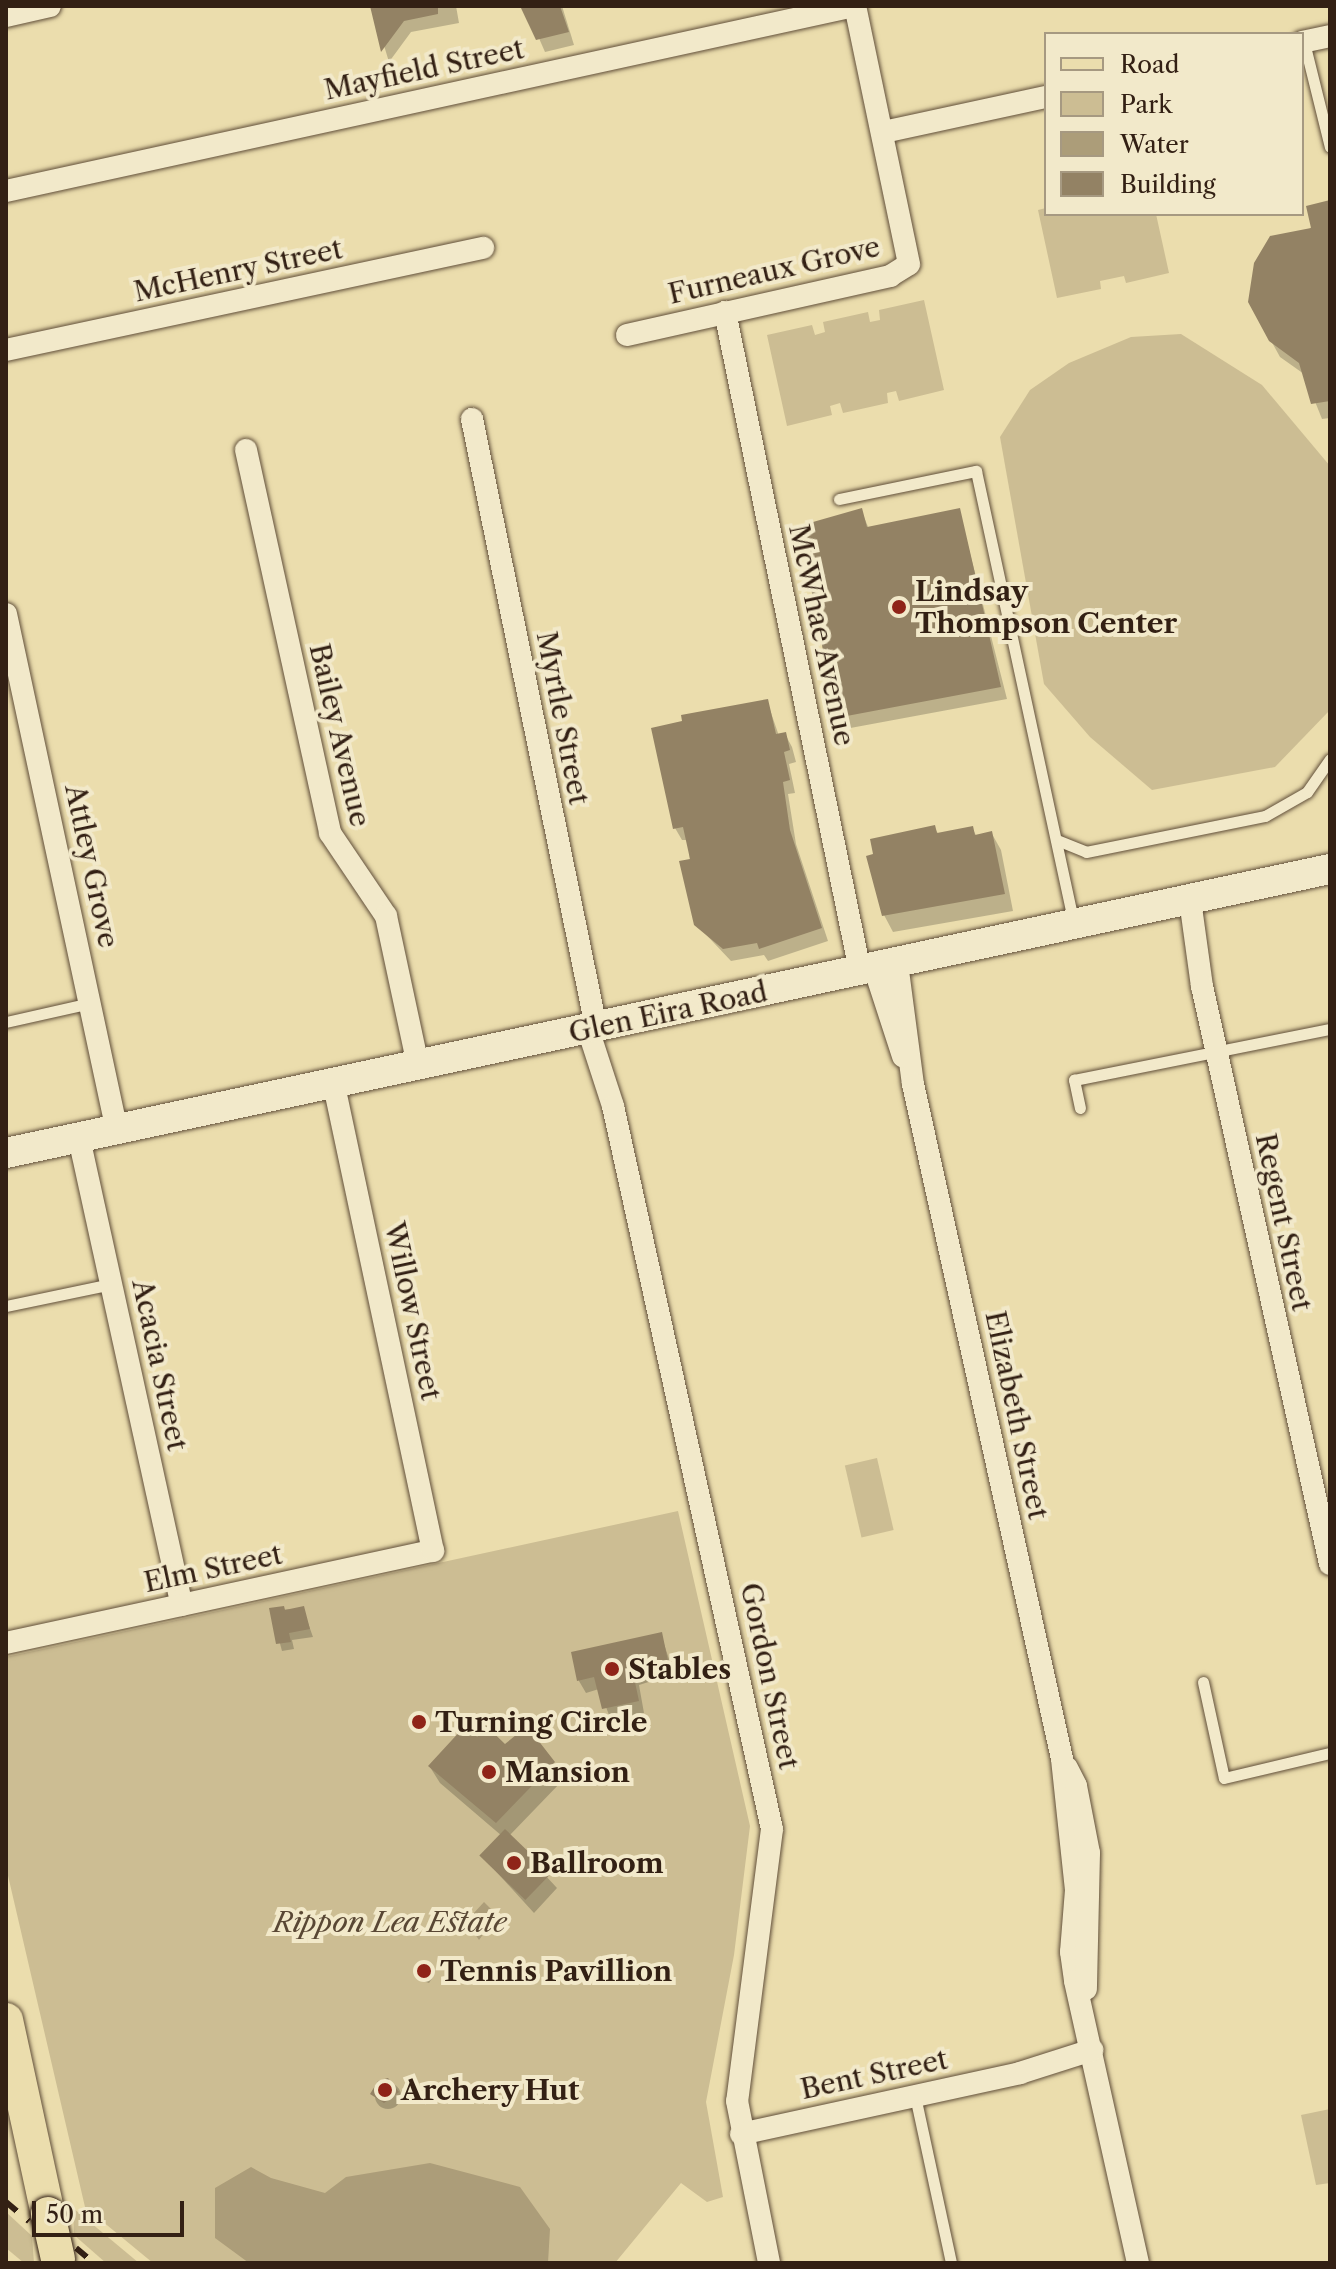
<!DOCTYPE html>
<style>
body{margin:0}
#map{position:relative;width:1336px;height:2269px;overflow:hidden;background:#ebddad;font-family:"Libre Caslon Text",serif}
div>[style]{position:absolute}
.green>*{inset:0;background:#ccbd93;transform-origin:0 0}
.water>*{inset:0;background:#ac9d79}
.shadow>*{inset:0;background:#0003}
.round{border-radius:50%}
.building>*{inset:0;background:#938264;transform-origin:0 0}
.roads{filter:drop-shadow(0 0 2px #614f3a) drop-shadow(0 0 2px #614f3a)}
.lane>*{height:11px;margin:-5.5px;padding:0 5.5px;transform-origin:5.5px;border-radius:5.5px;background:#f2e9ca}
.street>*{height:22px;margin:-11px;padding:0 11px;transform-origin:11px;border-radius:11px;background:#f2e9ca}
.secondary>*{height:30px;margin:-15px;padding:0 15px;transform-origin:15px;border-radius:15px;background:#f2e9ca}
.primary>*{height:34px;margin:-17px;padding:0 17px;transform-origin:17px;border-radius:17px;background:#ebddad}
.rail>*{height:6px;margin-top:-3px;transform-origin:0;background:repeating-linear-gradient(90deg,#332014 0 14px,transparent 0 28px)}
.bridges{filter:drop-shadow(0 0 2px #332014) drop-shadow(0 0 2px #332014)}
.primary-bridge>*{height:34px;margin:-17px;padding:0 17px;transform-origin:17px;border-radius:17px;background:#ebddad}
.dots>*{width:22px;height:22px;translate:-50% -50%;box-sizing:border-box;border:4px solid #f2e9ca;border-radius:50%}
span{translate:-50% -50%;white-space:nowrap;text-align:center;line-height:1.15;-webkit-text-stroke:8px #f2e9ca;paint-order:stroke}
.street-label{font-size:28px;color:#332014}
.poi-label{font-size:28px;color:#332014;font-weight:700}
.left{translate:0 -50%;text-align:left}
.park-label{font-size:28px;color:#594734;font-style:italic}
.frame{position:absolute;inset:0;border:8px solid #332014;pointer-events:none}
.legend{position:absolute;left:1044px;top:32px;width:260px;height:184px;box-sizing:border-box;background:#f2e9ca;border:2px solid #a69981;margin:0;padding:10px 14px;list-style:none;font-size:24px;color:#332014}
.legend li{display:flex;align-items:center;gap:16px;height:40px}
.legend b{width:40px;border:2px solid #a69981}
.scale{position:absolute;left:32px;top:2201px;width:152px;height:36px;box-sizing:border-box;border:4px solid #332014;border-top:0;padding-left:10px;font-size:24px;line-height:28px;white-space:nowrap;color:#332014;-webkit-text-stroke:6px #f2e9ca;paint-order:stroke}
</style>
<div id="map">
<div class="green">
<i style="clip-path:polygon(1046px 208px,1046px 214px,1156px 214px,1169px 273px,1126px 283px,1124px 276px,1100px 281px,1101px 289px,1057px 298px,1038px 210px)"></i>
<i style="clip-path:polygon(924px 300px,944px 390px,899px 401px,896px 391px,887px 393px,888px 403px,843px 413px,840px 403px,830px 406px,832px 415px,787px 426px,767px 335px,812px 325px,815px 335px,825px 332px,823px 322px,868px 312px,870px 322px,880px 320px,879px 310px)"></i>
<i style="clip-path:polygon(1181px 334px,1262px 385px,1330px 466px,1330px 710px,1275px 767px,1152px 790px,1090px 737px,1044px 684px,1000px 437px,1030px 390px,1069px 363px,1131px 337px)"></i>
<i style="left:877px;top:1458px;width:74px;height:33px;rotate:77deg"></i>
<i style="clip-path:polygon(678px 1511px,750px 1826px,734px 1955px,706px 2102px,723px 2197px,707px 2202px,681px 2183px,615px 2263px,153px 2263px,85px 2207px,6px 1867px,6px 1657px)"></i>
<i style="clip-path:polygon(1330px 2109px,1330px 2183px,1316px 2185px,1301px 2115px)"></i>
<i style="clip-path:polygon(73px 2208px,139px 2263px,106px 2263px,74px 2235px)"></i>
<i style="clip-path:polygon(6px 2212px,32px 2236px,34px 2263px,24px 2263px,6px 2248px)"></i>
</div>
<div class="water">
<i style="clip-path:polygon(484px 1902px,497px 1915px,479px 1940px,473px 1931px,461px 1927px)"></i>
<i style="clip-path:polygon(430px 2163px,520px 2187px,550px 2229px,548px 2263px,249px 2263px,215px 2238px,215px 2188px,251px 2167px,271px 2178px,325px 2193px,346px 2177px)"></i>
</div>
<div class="shadow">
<i style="clip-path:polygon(372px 6px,456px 6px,459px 23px,411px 32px,389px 62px)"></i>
<i style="clip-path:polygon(525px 6px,562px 6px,574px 45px,545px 52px)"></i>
<i style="clip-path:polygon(1330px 204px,1330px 418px,1322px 419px,1304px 374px,1280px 357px,1250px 302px)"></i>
<i style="clip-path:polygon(861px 510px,869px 529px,959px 510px,1007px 699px,845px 729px,838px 717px)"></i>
<i style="clip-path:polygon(767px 701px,779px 736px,785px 734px,792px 747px,796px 762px,789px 764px,795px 793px,788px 794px,796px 844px,828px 941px,768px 961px,764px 955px,731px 961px,696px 924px,688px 840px,682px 840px,675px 828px)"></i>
<i style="clip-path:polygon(934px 827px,939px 835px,972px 828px,977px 837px,992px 834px,1001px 850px,1013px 911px,893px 932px,884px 915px)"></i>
<i style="clip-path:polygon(303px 1609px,313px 1637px,292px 1640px,294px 1649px,282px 1651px,271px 1610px)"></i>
<i style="clip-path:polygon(661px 1635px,674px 1674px,639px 1685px,644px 1713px,611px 1720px,599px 1689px,586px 1693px,579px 1681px,574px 1654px)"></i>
<i style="clip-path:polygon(505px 1746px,553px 1764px,563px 1780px,509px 1836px,557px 1888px,534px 1913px,482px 1856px,502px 1836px,440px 1783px,430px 1767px)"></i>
<i style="clip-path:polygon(429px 1965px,433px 1977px,429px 1983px,420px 1980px,416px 1967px)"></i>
<i class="round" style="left:375px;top:2083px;width:26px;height:26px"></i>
</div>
<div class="building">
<i style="clip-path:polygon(370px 6px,438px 6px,438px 14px,404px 21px,381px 52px)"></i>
<i style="clip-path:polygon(520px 6px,560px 6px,569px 32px,536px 40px)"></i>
<i style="clip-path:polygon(1330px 200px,1330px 401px,1311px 404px,1299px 363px,1269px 341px,1248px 302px,1254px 263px,1270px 236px,1311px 228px,1306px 206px)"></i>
<i style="clip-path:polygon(862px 508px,867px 527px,960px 508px,1001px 687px,836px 718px,799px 526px)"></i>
<i style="clip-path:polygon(768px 699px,776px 734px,786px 732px,790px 750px,784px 752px,790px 780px,783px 782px,790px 830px,822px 928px,759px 949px,757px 943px,723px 949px,694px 925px,679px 861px,690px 859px,683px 827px,673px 829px,651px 728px,682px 721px,681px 715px)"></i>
<i style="clip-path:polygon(935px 825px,937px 833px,973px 826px,975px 835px,992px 831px,1005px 894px,882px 916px,866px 856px,873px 854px,870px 839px)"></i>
<i style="clip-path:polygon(284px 1606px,285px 1610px,304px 1606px,310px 1629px,289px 1633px,291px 1642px,276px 1644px,269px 1608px)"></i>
<i style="clip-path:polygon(662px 1632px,668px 1661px,633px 1673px,639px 1701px,602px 1709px,594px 1677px,577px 1681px,571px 1652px)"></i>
<i style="clip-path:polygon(475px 1715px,505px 1744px,527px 1726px,555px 1762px,496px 1823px,428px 1766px)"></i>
<i style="left:505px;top:1829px;width:64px;height:37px;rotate:44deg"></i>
<i class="round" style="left:415px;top:1962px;width:18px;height:18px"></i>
<i style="clip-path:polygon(388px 2078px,399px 2092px,384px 2103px,370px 2094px,378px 2081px)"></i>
</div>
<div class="roads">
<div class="lane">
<i style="left:1304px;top:42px;width:108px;rotate:76.1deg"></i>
<i style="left:839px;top:499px;width:140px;rotate:-11.6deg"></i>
<i style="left:976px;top:471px;width:463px;rotate:77.8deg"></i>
<i style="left:1057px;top:840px;width:31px;rotate:22deg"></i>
<i style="left:1086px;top:852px;width:183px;rotate:-11.4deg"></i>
<i style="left:1265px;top:816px;width:48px;rotate:-29.7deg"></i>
<i style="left:1307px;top:792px;width:40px;rotate:-55.1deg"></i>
<i style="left:6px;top:1022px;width:86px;rotate:-12.7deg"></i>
<i style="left:1080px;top:1108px;width:29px;rotate:-102deg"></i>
<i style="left:1074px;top:1080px;width:261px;rotate:-11.3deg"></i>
<i style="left:6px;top:1306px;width:107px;rotate:-11.8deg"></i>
<i style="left:1203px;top:1682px;width:98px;rotate:77.7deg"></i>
<i style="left:1224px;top:1778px;width:109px;rotate:-13.3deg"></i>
<i style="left:915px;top:2096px;width:171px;rotate:77.8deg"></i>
</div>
<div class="street">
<i style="left:6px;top:16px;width:45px;rotate:-12.8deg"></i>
<i style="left:1302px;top:42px;width:29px;rotate:-12deg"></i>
<i style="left:884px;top:132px;width:166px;rotate:-12.2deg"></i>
<i style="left:6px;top:191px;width:868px;rotate:-12.31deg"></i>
<i style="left:725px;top:312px;width:673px;rotate:78.42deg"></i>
<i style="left:627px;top:335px;width:270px;rotate:-12.6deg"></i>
<i style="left:890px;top:276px;width:22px;rotate:-32deg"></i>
<i style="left:909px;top:264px;width:264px;rotate:-101.8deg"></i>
<i style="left:6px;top:350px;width:488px;rotate:-12.1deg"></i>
<i style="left:472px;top:419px;width:621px;rotate:78.47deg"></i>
<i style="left:246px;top:450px;width:392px;rotate:77.6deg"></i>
<i style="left:330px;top:833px;width:100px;rotate:56deg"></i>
<i style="left:386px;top:916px;width:152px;rotate:77.9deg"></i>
<i style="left:6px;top:614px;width:529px;rotate:77.88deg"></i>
<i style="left:1190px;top:900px;width:87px;rotate:82.1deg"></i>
<i style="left:1202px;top:986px;width:592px;rotate:77.51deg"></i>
<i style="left:897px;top:963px;width:122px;rotate:82.5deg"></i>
<i style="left:913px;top:1084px;width:691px;rotate:77.55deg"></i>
<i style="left:1062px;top:1759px;width:132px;rotate:83.9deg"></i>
<i style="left:1076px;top:1890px;width:62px;rotate:94.6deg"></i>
<i style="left:1071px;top:1952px;width:29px;rotate:82deg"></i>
<i style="left:1075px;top:1981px;width:289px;rotate:77.4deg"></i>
<i style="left:874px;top:967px;width:94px;rotate:72deg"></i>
<i style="left:588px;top:1029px;width:81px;rotate:72deg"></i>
<i style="left:613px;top:1106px;width:740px;rotate:77.6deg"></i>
<i style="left:772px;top:1829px;width:274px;rotate:97.3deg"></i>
<i style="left:737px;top:2101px;width:165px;rotate:78.8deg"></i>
<i style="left:79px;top:1138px;width:478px;rotate:77.6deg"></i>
<i style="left:6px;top:1643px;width:437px;rotate:-12.2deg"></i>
<i style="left:433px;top:1551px;width:477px;rotate:-102deg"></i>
<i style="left:1067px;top:1768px;width:20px;rotate:63deg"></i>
<i style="left:1076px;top:1786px;width:68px;rotate:79deg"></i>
<i style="left:1089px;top:1853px;width:136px;rotate:91.3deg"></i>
<i style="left:741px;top:2134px;width:286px;rotate:-12.3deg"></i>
<i style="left:1020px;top:2073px;width:76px;rotate:-17.7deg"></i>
</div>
<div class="secondary">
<i style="left:6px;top:1153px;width:1354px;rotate:-12.11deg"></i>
</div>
<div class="primary">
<i style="left:6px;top:2020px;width:198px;rotate:77.8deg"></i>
</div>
</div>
<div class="rail">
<i style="left:6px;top:2202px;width:30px;rotate:40deg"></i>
<i style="left:76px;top:2248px;width:23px;rotate:40deg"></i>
</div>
<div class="bridges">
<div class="primary-bridge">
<i style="left:48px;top:2214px;width:46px;rotate:77.5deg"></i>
</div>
</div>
<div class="dots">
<i style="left:899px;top:607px;background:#8f2418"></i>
<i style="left:612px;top:1669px;background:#8f2418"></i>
<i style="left:419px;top:1722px;background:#8f2418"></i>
<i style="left:489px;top:1772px;background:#8f2418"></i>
<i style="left:514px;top:1863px;background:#8f2418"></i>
<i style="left:424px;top:1971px;background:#8f2418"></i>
<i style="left:385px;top:2090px;background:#8f2418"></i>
</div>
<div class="street-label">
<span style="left:424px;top:69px;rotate:-12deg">Mayfield Street</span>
<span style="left:238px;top:270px;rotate:-12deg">McHenry Street</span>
<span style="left:774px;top:270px;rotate:-13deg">Furneaux Grove</span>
<span style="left:822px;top:635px;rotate:78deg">McWhae Avenue</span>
<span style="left:563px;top:718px;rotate:79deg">Myrtle Street</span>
<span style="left:340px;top:735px;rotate:77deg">Bailey Avenue</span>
<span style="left:92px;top:866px;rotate:78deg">Attley Grove</span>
<span style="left:668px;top:1012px;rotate:-12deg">Glen Eira Road</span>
<span style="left:1284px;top:1222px;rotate:78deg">Regent Street</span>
<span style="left:413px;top:1311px;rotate:78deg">Willow Street</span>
<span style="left:160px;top:1365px;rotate:78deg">Acacia Street</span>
<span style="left:1017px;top:1415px;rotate:78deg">Elizabeth Street</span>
<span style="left:213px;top:1568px;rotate:-12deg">Elm Street</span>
<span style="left:770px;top:1676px;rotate:78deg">Gordon Street</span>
<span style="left:874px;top:2074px;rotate:-12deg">Bent Street</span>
</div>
<div class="poi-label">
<span class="left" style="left:915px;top:607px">Lindsay<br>Thompson Center</span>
<span class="left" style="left:628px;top:1669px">Stables</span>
<span class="left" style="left:435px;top:1722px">Turning Circle</span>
<span class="left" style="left:505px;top:1772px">Mansion</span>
<span class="left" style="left:530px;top:1863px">Ballroom</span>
<span class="left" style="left:440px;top:1971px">Tennis Pavillion</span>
<span class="left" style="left:401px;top:2090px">Archery Hut</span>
</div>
<div class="park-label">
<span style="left:390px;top:1922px">Rippon Lea Estate</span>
</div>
<div class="frame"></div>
<ul class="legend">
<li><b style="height:10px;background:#ebddad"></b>Road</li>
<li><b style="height:22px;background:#ccbd93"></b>Park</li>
<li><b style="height:22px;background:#ac9d79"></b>Water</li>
<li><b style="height:22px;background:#938264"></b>Building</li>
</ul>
<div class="scale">50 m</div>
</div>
